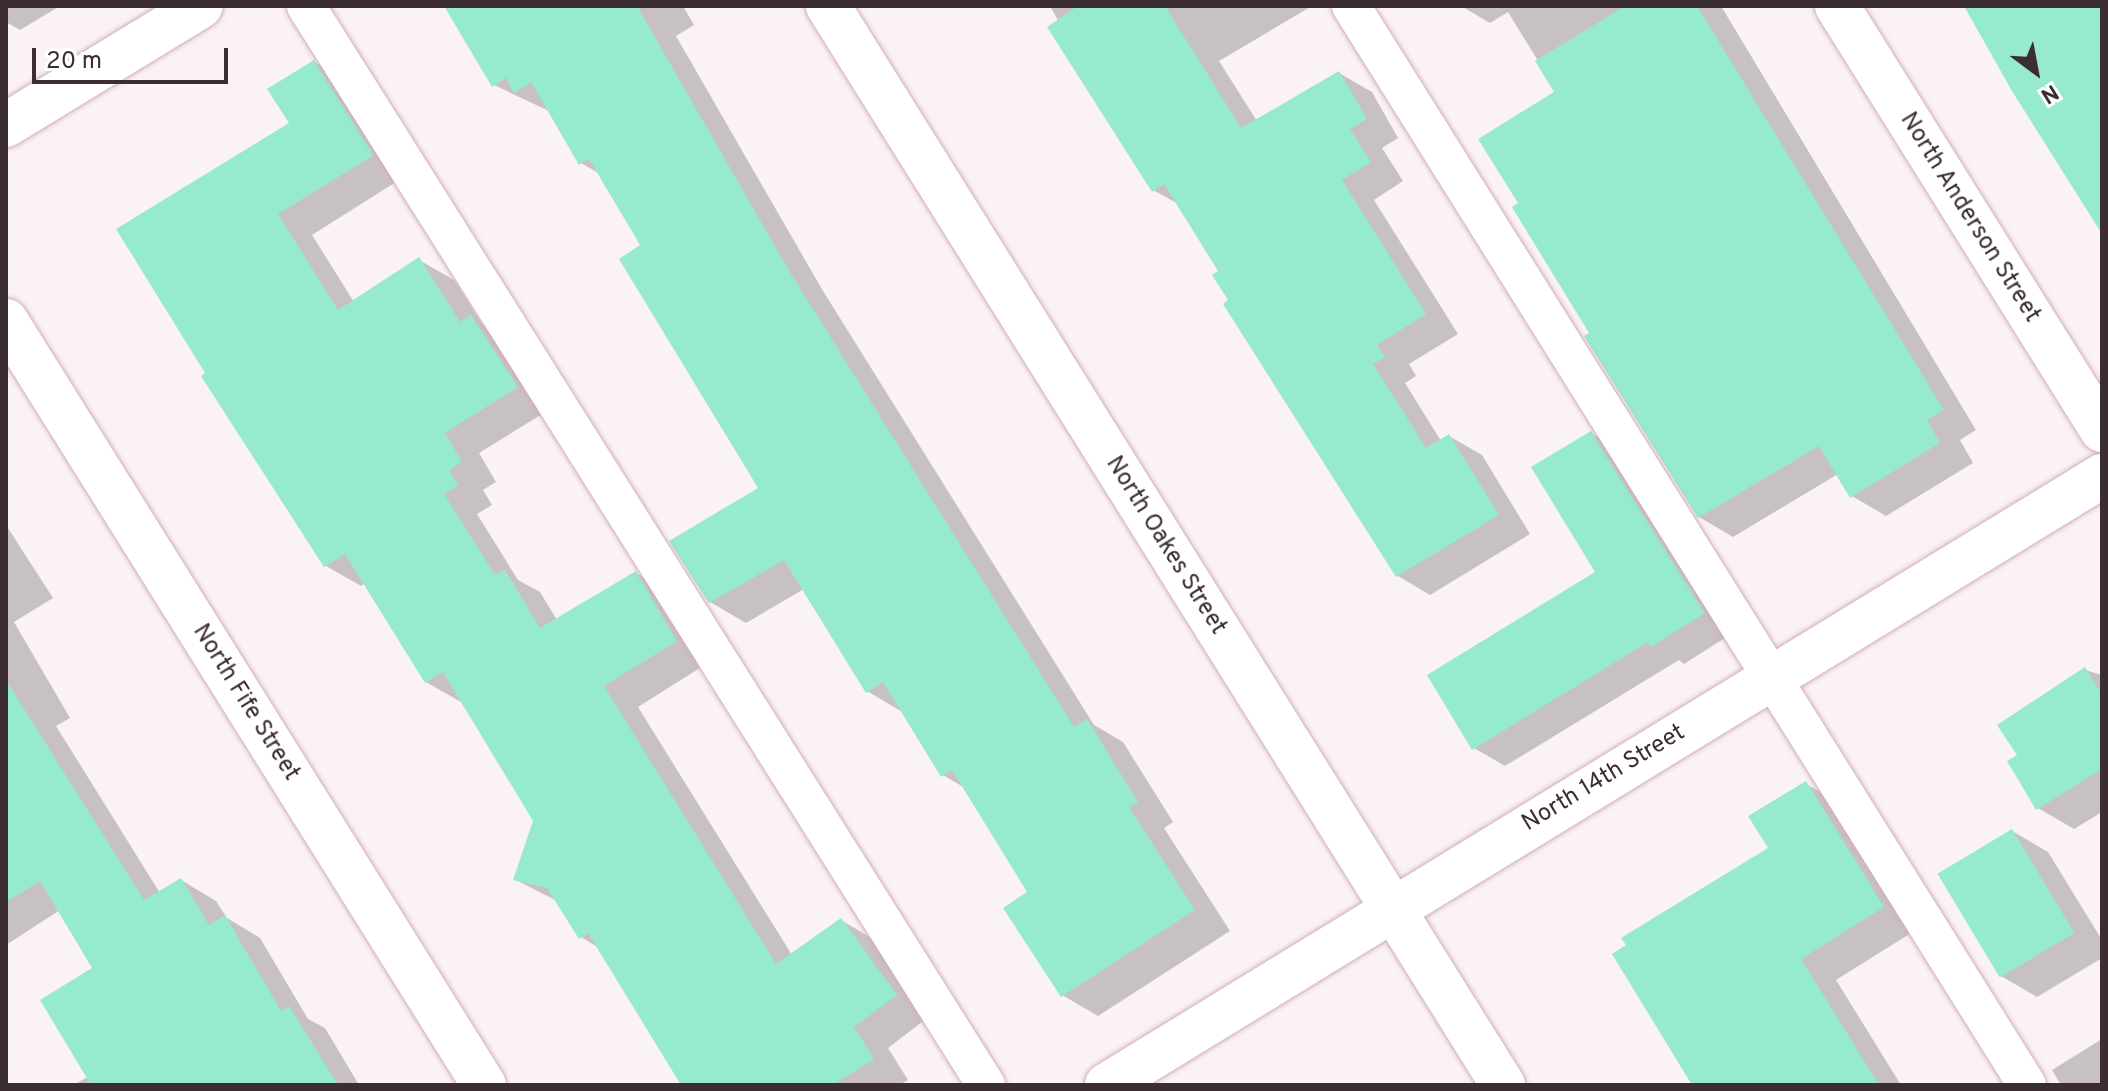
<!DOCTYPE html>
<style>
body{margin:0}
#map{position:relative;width:2108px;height:1091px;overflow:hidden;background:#faf2f5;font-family:Overpass,sans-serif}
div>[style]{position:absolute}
.shadow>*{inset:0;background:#0003}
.building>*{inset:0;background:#95ebcc;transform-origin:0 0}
.roads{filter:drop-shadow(0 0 2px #d2adb8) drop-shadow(0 0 2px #d2adb8)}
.service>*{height:38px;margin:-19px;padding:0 19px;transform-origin:19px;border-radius:19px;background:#fff}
.minor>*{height:44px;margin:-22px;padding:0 22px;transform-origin:22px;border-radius:22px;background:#fff}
span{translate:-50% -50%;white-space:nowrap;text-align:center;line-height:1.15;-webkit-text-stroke:7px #fff;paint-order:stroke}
.street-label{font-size:24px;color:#3c2d32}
.frame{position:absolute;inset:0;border:8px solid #3c2d32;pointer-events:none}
.north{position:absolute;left:1996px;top:32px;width:80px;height:80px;-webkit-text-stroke:6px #fff;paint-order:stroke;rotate:148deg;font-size:22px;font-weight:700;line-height:32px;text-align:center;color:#3c2d32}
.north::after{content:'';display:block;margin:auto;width:28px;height:36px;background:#3c2d32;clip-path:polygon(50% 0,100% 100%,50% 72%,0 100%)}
.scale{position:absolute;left:32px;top:48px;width:196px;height:36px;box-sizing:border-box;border:4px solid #3c2d32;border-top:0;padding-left:10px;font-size:24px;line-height:28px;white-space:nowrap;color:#3c2d32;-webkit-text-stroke:6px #fff;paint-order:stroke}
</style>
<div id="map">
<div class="shadow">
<i style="clip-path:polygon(6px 6px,60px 6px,20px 30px,6px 22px)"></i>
<i style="clip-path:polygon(447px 6px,683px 6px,694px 25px,676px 36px,823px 291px,1094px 725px,1123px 742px,1173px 822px,1164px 828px,1230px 931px,1098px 1016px,1062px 995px,1030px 893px,965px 788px,943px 775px,904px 713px,867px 691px,804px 589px,746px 623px,710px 602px,761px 489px,643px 246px,602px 175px,581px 163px,551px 112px,494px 85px)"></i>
<i style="clip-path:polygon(1050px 6px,1312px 6px,1219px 61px,1257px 121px,1339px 73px,1372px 92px,1398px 138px,1382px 148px,1403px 181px,1374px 200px,1458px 334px,1409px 364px,1416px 376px,1405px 383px,1441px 441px,1449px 436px,1482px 455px,1530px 534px,1430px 595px,1398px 576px,1231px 301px,1221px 271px,1180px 205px,1153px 190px)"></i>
<i style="clip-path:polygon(1461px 6px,1721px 6px,1976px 430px,1960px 440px,1973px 463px,1886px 516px,1852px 496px,1838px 474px,1733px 537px,1699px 517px,1520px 204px,1557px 92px,1508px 12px,1490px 23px)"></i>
<i style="clip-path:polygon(314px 62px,349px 82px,407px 175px,312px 235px,354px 302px,419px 260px,454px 280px,482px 324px,506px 337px,552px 408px,479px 453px,496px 482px,483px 490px,492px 505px,477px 514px,518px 580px,540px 592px,557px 620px,636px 573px,671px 593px,711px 661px,638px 707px,792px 955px,841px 920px,876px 941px,930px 1016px,888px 1048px,908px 1080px,899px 1085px,707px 1085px,599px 948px,581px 937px,557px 901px,516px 880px,535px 821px,461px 702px,426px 682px,365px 583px,361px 586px,326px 566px,208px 374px)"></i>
<i style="clip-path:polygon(1591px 433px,1623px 452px,1736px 631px,1684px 664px,1679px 660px,1505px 766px,1474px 748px,1598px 573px)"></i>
<i style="clip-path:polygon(6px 525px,53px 598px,14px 622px,70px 718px,56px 726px,160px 893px,181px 880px,216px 901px,227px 918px,260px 938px,308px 1019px,325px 1028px,359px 1085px,73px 1085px,88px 1077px,95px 969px,60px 910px,6px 945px)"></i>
<i style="clip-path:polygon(2085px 670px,2102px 675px,2102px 812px,2074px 829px,2038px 808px,2019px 756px)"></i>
<i style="clip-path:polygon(1806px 784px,1842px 804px,1919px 928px,1836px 980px,1901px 1085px,1702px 1085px,1770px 849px)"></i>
<i style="clip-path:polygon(2012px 831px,2048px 852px,2102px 940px,2102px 958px,2037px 997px,2001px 976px)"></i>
<i style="clip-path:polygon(2102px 1039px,2102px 1085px,2061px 1085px,2052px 1070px)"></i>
</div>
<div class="building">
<i style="clip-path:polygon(444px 6px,637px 6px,788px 269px,1074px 727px,1087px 719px,1138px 802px,1129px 807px,1195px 910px,1061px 997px,1003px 908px,1027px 892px,952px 770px,941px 777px,883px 682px,866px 693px,784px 560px,709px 603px,669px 541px,758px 488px,619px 259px,640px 245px,589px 159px,579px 165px,531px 82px,514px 93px,506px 78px,492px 87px)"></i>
<i style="clip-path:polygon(1078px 6px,1165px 6px,1241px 128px,1339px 71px,1367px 119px,1350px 129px,1371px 162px,1342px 180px,1426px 314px,1377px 345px,1385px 357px,1373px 364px,1426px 448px,1449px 434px,1499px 515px,1396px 577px,1223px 304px,1228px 300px,1212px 275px,1218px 271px,1164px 184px,1152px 192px,1047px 27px)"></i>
<i style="clip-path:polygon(1625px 6px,1697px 6px,1944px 410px,1927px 420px,1940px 443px,1850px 498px,1819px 446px,1698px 518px,1584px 336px,1589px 333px,1512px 207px,1518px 203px,1478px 139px,1554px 92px,1535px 61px)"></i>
<i style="clip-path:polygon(1964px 6px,2102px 6px,2102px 234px,2012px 91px)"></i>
<i style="clip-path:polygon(314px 60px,374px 155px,278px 214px,338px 310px,419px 257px,460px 322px,471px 315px,518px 387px,445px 433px,462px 462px,449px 470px,458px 485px,444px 494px,495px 575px,505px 570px,540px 628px,636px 571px,677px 641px,604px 686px,776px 964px,841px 918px,897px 995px,854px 1027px,874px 1059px,833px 1085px,681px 1085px,588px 933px,579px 939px,547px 888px,513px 880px,533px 821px,443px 672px,425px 683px,345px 554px,324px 567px,201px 376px,205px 373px,116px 229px,289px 123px,267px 89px)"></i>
<i style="clip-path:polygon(1591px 431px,1705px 613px,1651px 647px,1648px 642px,1472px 750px,1427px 675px,1595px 572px,1531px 467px)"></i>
<i style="clip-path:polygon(2085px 667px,2102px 695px,2102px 769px,2036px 810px,2007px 761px,2017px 755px,1997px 725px)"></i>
<i style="clip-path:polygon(6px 680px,144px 900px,181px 878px,209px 925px,225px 915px,281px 1011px,289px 1006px,338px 1085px,91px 1085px,40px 1000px,92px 968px,40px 881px,6px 902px)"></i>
<i style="clip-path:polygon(1806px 781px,1884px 907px,1801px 959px,1879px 1085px,1692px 1085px,1612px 954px,1626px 945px,1621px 938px,1768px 848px,1748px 816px)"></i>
<i style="left:2012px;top:829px;width:121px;height:87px;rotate:59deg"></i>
</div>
<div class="roads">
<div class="service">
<i style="left:306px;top:6px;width:1275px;rotate:57.78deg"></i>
<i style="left:1351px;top:6px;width:1273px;rotate:57.93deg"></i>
</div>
<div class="minor">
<i style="left:828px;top:6px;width:1273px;rotate:57.97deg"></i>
<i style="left:1837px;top:6px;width:500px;rotate:57.99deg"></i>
<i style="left:6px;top:125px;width:228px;rotate:-31.4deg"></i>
<i style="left:6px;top:321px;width:901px;rotate:57.97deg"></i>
<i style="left:1107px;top:1085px;width:1167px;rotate:-31.47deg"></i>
</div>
</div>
<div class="street-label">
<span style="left:1969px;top:218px;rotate:58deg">North Anderson Street</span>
<span style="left:1165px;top:546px;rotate:58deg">North Oakes Street</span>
<span style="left:245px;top:703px;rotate:58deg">North Fife Street</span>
<span style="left:1604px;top:779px;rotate:-31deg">North 14th Street</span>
</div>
<div class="frame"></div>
<div class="north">N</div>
<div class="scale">20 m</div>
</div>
